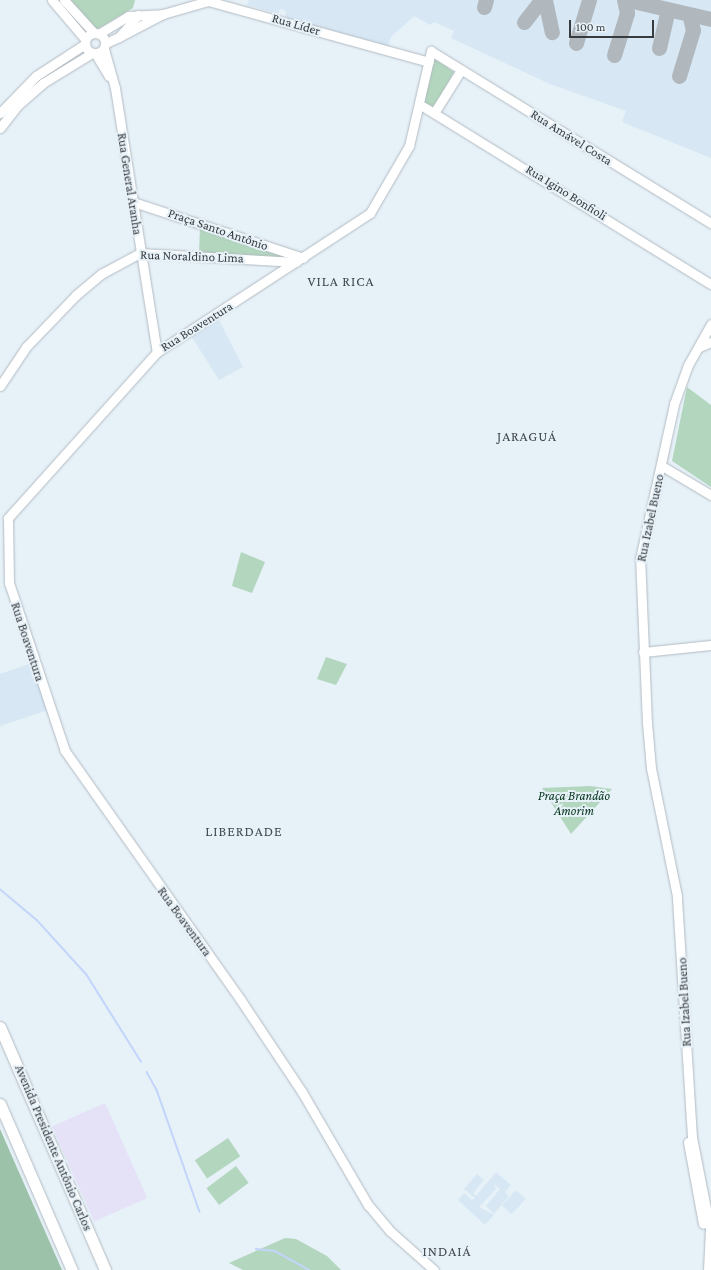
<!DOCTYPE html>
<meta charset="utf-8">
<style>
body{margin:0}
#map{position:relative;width:711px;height:1270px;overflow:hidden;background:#e7f1f8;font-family:"Crimson Pro",serif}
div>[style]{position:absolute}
.commercial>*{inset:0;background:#e5e2f8;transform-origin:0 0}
.built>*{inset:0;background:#d7e7f4;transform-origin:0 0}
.green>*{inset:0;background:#b3d6be;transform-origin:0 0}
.forest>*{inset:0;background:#9cc2a9}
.stream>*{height:1.5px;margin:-0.75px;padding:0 0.75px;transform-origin:0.75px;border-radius:0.75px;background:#c3d5fa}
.taxiway>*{height:15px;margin:-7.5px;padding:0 7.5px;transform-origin:7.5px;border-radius:7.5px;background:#b0b8be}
.roads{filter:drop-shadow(0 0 1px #b2bbc2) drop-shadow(0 0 1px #b2bbc2)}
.secondary>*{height:9px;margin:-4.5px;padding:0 4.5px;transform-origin:4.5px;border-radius:4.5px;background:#fff}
.secondary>.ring{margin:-4.5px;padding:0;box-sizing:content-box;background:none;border:9px solid #fff;border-radius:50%}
.highway>*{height:11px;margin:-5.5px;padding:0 5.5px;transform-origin:5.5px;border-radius:5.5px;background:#fff}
span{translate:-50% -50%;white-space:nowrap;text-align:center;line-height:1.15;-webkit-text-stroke:4px #e7f1f8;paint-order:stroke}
.street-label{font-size:13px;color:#373b3e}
.park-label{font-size:13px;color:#02331a;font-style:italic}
.neighbourhood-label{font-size:14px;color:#424a50;letter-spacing:1px}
.scale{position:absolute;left:569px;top:20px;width:85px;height:18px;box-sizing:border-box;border:2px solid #373b3e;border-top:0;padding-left:5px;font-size:12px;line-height:14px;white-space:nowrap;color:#373b3e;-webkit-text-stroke:3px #e7f1f8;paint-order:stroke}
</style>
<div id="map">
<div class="commercial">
<i style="left:105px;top:1103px;width:104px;height:58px;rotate:66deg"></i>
</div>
<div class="built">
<i style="clip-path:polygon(249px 0,711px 0,711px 158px,622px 122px,626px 111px,550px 84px,451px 38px,454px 31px,434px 22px,430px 25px,414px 16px,391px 37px,388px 46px,312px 25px,313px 21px,308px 24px,285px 17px,286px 11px,280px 9px,278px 14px,247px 5px)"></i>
<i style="clip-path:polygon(217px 316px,243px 367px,219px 380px,190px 334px)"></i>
<i style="clip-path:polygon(32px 663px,48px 710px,0 726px,0 674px)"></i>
<i style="clip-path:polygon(496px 1172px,511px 1185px,505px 1192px,509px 1196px,494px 1214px,486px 1206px,500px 1189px,494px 1184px,496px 1189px,479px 1207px,494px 1215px,485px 1225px,458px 1200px,464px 1193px,472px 1200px,475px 1198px,464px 1189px,477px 1174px,484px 1180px,473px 1193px,476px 1196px)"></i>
<i style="left:516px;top:1190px;width:13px;height:21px;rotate:42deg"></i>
</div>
<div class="green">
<i style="clip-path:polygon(66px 0,135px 0,133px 8px,98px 29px,89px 28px)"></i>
<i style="clip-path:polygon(434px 58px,454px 72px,434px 107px,423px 102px)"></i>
<i style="clip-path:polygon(200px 227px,293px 259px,199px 254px)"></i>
<i style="clip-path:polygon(687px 387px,711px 405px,711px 487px,672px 461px)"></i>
<i style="clip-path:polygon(241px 552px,265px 562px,252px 593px,232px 586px)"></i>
<i style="clip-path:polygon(326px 657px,347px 664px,336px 685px,317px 679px)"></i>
<i style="clip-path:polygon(590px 786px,612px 789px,571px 834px,542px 788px)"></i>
<i style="left:228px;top:1138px;width:22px;height:40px;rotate:56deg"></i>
<i style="left:236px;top:1166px;width:21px;height:37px;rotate:53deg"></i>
<i style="clip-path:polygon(285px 1238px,296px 1239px,327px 1256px,341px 1270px,243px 1270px,229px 1263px)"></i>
</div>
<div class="forest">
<i style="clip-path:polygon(0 1129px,62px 1270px,0 1270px)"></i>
</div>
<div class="stream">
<i style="left:0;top:889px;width:48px;rotate:40deg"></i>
<i style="left:37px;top:920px;width:74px;rotate:47.7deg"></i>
<i style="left:87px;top:975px;width:102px;rotate:57.9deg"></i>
<i style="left:147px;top:1072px;width:21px;rotate:61deg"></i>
<i style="left:157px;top:1090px;width:129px;rotate:70.6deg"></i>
<i style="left:256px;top:1249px;width:19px;rotate:6deg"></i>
<i style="left:275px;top:1251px;width:39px;rotate:29deg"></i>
</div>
<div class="taxiway">
<i style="left:545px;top:0;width:33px;rotate:78deg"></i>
<i style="left:628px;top:0;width:85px;rotate:12.9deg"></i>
<i style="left:484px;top:7px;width:7px;rotate:-74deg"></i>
<i style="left:524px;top:22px;width:28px;rotate:-52deg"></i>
<i style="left:576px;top:43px;width:45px;rotate:-73.2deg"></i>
<i style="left:659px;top:48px;width:39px;rotate:-77deg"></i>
<i style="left:614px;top:55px;width:44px;rotate:-72.8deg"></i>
<i style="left:627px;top:13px;width:13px;rotate:-103deg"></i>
<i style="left:679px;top:76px;width:48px;rotate:-73.1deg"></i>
<i style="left:693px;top:30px;width:16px;rotate:-104deg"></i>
</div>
<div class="roads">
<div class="secondary">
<i style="left:52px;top:0;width:51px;rotate:49.8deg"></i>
<i style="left:64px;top:0;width:45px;rotate:47.7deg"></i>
<i class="ring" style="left:85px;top:33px;width:11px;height:11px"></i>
<i style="left:100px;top:33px;width:33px;rotate:-31deg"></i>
<i style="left:128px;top:16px;width:35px;rotate:-3deg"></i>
<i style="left:163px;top:14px;width:47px;rotate:-16.1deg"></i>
<i style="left:208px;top:1px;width:229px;rotate:15.4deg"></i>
<i style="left:119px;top:37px;width:50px;rotate:-27.6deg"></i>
<i style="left:106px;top:43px;width:14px;rotate:-25deg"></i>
<i style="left:119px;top:37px;width:29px;rotate:-49deg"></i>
<i style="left:104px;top:49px;width:41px;rotate:74.2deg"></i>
<i style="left:115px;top:88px;width:267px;rotate:81deg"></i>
<i style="left:95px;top:53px;width:27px;rotate:59deg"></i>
<i style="left:419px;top:104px;width:343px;rotate:31.7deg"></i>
<i style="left:0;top:113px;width:52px;rotate:-45.8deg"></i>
<i style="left:36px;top:76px;width:59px;rotate:-33.1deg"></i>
<i style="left:434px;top:113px;width:51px;rotate:-57.9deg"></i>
<i style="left:0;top:128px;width:31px;rotate:-52deg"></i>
<i style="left:19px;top:104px;width:32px;rotate:-41deg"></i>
<i style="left:43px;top:83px;width:57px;rotate:-31.5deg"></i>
<i style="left:133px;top:202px;width:179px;rotate:18.2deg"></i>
<i style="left:699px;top:347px;width:13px;rotate:-23deg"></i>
<i style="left:0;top:386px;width:47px;rotate:-56.3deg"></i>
<i style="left:26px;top:347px;width:72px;rotate:-46.1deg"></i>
<i style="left:76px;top:295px;width:33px;rotate:-40deg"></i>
<i style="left:101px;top:274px;width:44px;rotate:-28.3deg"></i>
<i style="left:140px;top:253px;width:156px;rotate:3.3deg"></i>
<i style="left:662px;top:466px;width:57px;rotate:30.6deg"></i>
<i style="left:643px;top:652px;width:68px;rotate:-5.9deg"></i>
<i style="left:688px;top:1142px;width:83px;rotate:79.6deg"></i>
<i style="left:434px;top:1270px;width:59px;rotate:-138.4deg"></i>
<i style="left:390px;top:1231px;width:34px;rotate:-130deg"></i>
<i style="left:368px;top:1205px;width:131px;rotate:-120.3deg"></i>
<i style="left:302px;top:1092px;width:112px;rotate:-123.7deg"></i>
<i style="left:240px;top:999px;width:304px;rotate:-125.2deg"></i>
<i style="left:65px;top:751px;width:177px;rotate:-108.4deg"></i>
<i style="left:9px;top:583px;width:65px;rotate:-90.9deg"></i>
<i style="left:8px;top:518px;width:223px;rotate:-48.1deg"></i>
<i style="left:157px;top:352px;width:254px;rotate:-33.1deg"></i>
<i style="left:370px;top:213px;width:78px;rotate:-59.8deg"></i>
<i style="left:409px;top:146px;width:98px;rotate:-77deg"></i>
<i style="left:431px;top:51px;width:329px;rotate:31.6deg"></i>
<i style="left:708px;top:1270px;width:41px;rotate:-87.2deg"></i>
<i style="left:710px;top:1229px;width:94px;rotate:-101.1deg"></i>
<i style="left:692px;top:1137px;width:241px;rotate:-93.6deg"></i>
<i style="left:677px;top:896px;width:131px;rotate:-101.5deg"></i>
<i style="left:651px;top:768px;width:45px;rotate:-95.1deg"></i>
<i style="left:647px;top:723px;width:164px;rotate:-92.4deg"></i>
<i style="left:640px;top:559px;width:159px;rotate:-77.6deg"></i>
<i style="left:674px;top:404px;width:41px;rotate:-70.3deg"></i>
<i style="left:688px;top:365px;width:47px;rotate:-60.7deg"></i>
</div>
<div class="highway">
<i style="left:0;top:1027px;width:265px;rotate:66.6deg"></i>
<i style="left:0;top:1104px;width:181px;rotate:66.6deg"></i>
</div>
</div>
<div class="street-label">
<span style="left:296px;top:25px;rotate:16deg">Rua Líder</span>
<span style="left:571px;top:138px;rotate:32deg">Rua Amável Costa</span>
<span style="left:129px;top:184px;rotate:81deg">Rua General Aranha</span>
<span style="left:566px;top:193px;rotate:32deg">Rua Igino Bonfioli</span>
<span style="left:218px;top:230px;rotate:19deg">Praça Santo Antônio</span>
<span style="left:192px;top:257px;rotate:2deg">Rua Noraldino Lima</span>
<span style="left:197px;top:327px;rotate:-32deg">Rua Boaventura</span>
<span style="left:651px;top:518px;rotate:-78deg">Rua Izabel Bueno</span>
<span style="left:27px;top:642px;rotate:72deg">Rua Boaventura</span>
<span style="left:184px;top:922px;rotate:54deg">Rua Boaventura</span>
<span style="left:685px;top:1002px;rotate:-93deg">Rua Izabel Bueno</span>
<span style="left:53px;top:1148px;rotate:67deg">Avenida Presidente Antônio Carlos</span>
</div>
<div class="park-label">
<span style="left:574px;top:804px">Praça Brandão<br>Amorim</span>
</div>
<div class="neighbourhood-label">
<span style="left:341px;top:281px">VILA RICA</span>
<span style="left:527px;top:436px">JARAGUÁ</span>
<span style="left:244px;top:831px">LIBERDADE</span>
<span style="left:447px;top:1251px">INDAIÁ</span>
</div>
<div class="scale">100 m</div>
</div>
